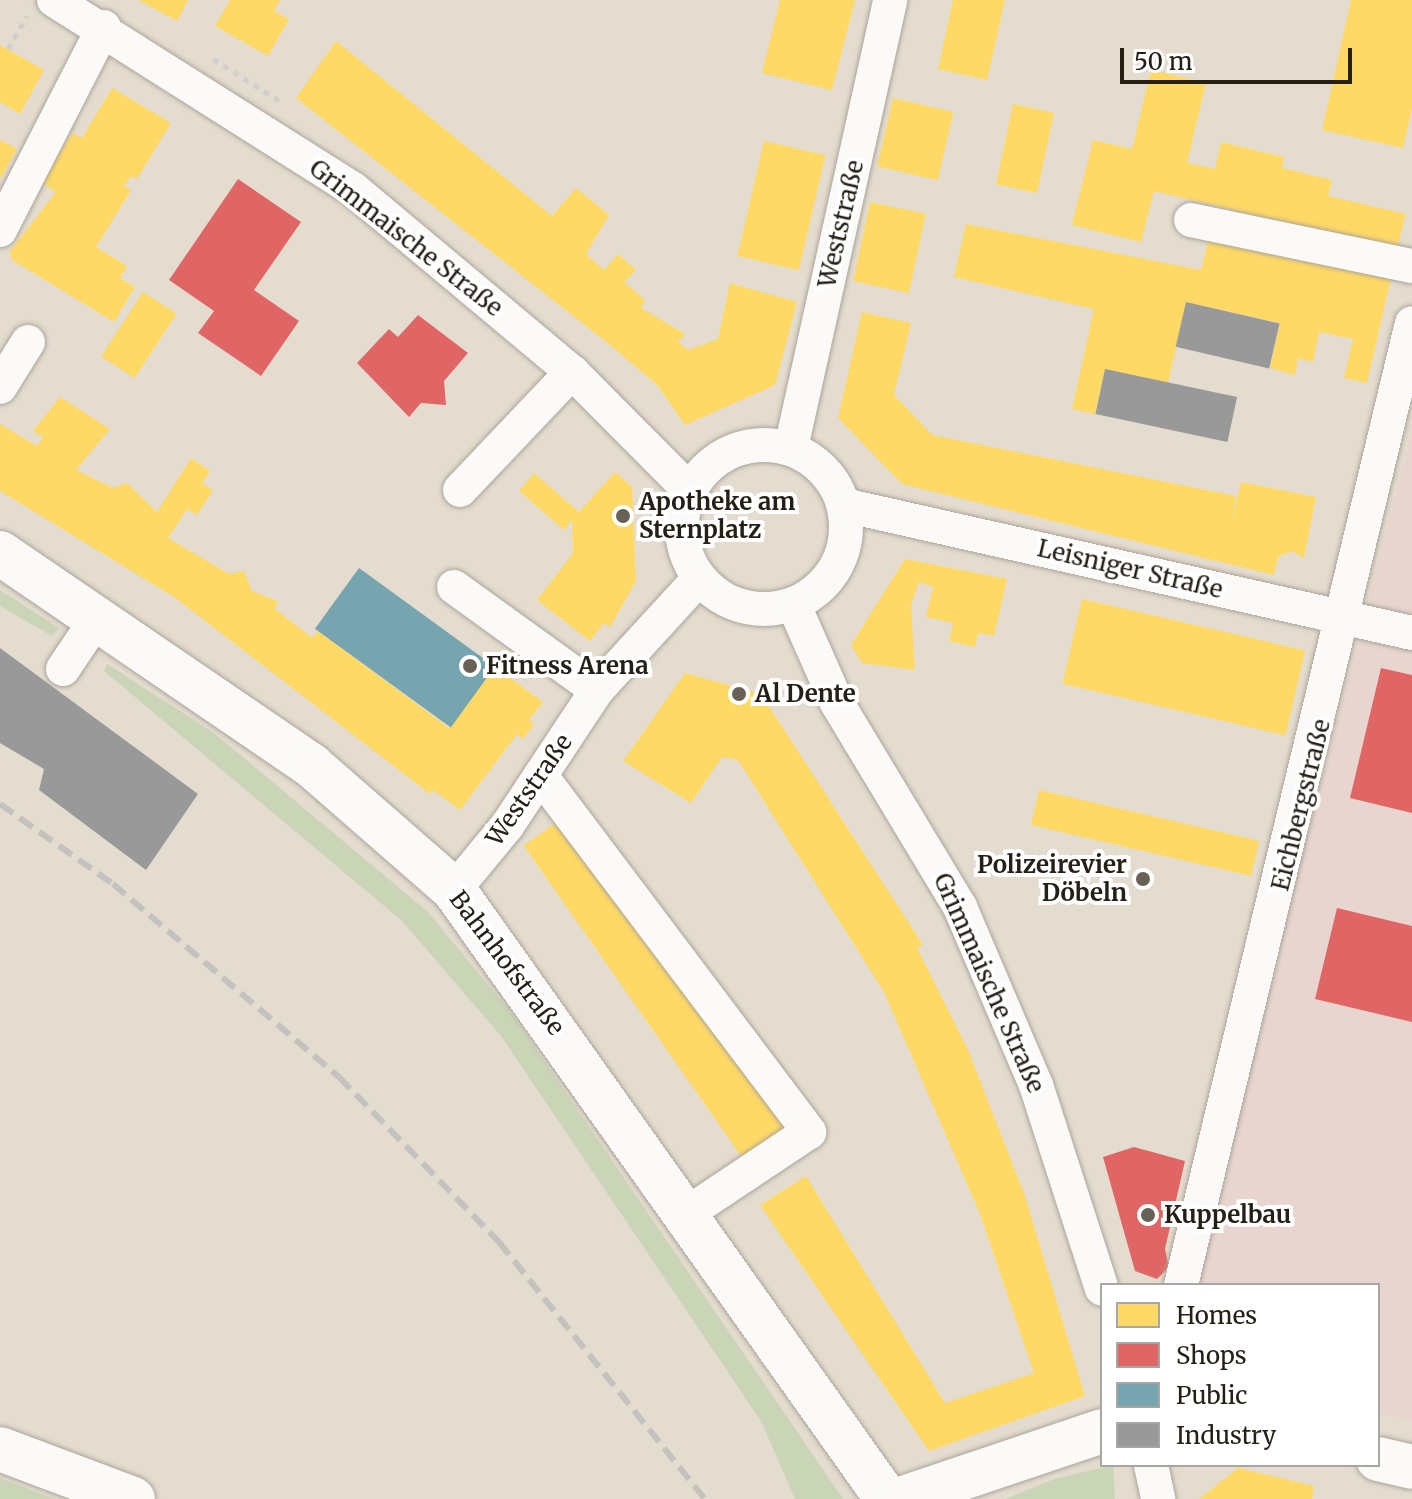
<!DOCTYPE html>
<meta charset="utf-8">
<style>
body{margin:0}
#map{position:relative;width:1412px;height:1499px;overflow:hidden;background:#e4dcce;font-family:Merriweather,serif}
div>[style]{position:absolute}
.commercial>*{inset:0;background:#e8d5cf}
.green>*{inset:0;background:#cad5b7}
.homes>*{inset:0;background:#ffd966;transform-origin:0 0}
.shops>*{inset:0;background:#e06666}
.public>*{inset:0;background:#76a5af;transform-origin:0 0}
.industry>*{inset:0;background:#999;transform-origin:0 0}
.path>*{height:5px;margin-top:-2.5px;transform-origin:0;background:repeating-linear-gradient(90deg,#d1cfcb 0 6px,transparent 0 12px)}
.roads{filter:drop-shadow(0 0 2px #aba59a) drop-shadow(0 0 2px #aba59a)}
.minor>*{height:34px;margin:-17px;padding:0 17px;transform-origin:17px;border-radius:17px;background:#fbfaf8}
.minor>.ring{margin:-17px;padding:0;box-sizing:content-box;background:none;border:34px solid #fbfaf8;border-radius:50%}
.major>*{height:44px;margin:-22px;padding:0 22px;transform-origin:22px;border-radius:22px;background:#fbfaf8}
.rail>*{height:6px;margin-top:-3px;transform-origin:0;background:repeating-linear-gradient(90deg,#c4c2be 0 16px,transparent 0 24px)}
.dots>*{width:22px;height:22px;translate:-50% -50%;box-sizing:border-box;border:4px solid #fff;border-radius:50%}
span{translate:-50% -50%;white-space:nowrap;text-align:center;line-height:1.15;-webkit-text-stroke:8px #fff;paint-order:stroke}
.street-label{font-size:24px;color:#252016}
.poi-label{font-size:24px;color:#252016;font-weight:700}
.left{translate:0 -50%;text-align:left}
.right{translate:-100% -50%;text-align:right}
.legend{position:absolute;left:1100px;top:1283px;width:280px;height:184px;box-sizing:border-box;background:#fff;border:2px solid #a8a6a2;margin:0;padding:10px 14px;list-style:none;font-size:24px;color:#252016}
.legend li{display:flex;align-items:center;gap:16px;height:40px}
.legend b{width:40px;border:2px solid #a8a6a2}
.scale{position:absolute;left:1120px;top:48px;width:232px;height:36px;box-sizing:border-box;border:4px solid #252016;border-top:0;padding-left:10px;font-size:24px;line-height:28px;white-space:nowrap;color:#252016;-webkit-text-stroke:6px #fff;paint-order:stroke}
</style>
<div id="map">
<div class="commercial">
<i style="clip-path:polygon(1412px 433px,1412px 1421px,1378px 1412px,1378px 1285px,1192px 1285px)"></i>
</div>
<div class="green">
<i style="clip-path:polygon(0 590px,59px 628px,52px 636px,0 606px)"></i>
<i style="clip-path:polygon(107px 664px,214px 733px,428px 912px,512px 1014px,843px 1499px,795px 1499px,761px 1421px,501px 1036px,402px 921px,104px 671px)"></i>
<i style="clip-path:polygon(1113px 1465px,1115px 1499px,1005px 1499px,1054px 1479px)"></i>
<i style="clip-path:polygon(0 1478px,55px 1499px,0 1499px)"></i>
</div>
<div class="homes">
<i style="clip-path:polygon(138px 0,188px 0,177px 21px)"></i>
<i style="clip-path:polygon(230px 0,280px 0,274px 11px,289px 19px,268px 56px,215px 26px)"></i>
<i style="clip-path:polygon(780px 0,855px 0,832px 90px,762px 73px)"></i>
<i style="clip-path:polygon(953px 0,1005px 0,987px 80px,938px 69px)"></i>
<i style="clip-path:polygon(1351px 0,1412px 0,1412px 108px,1403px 148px,1322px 130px)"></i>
<i style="clip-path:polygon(336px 41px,552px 216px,576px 188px,609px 215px,586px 254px,604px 270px,618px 254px,636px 270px,624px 282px,645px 300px,641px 308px,685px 334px,678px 342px,688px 350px,718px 339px,730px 283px,797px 302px,775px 385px,685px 425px,657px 385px,610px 345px,296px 98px)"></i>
<i style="clip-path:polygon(0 45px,44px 70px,20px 114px,0 102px)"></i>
<i style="clip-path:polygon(1151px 70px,1206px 83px,1187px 163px,1215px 169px,1221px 142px,1284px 157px,1282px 168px,1332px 180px,1328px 196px,1406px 214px,1397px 248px,1236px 216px,1238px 211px,1154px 191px,1141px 242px,1072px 225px,1093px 140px,1132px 149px)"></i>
<i style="clip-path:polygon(112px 88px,171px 123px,137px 179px,131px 176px,124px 186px,131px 190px,96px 247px,127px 266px,120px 278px,135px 287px,114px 322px,12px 260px,10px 251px,56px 192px,42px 183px,72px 133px,82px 138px)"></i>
<i style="left:893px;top:98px;width:62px;height:70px;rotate:13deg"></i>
<i style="left:1013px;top:104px;width:42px;height:82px;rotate:12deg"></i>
<i style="clip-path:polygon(1px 140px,17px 149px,0 179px,0 143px)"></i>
<i style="left:764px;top:141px;width:63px;height:118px;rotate:13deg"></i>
<i style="left:870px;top:202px;width:57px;height:81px;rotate:12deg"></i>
<i style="clip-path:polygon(966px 224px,1201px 270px,1209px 237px,1391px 278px,1367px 383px,1344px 378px,1353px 339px,1319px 332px,1313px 362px,1298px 358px,1295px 375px,1270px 368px,1280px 323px,1186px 302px,1168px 383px,1105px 369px,1095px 414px,1072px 409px,1094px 309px,954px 277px)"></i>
<i style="left:143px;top:292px;width:40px;height:77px;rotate:33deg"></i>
<i style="clip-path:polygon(862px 312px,911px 323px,894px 395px,932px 435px,1236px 496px,1232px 522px,1241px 482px,1316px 497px,1304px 558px,1292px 551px,1278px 557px,1274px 575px,902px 484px,838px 418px)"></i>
<i style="clip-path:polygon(60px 397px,110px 429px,76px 470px,113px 488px,127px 483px,157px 512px,191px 458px,210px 471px,202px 483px,213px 490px,197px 515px,187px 509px,168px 538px,229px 574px,244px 571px,252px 591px,279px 602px,274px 608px,312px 638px,318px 631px,449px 728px,495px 667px,543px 702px,529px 720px,534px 724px,523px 739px,517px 734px,460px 810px,433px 790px,430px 794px,174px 597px,0 491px,0 424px,37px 446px,43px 437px,33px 431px)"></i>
<i style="clip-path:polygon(615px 472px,632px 487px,636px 581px,610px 627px,604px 623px,590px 641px,537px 600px,573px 553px,572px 519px,564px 530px,519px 491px,534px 473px,579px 512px)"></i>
<i style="clip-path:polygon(905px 559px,1007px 579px,994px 636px,978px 633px,975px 647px,949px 641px,953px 623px,926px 617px,933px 587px,919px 582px,911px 605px,915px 670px,862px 663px,851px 645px)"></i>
<i style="left:1082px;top:599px;width:229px;height:87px;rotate:13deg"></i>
<i style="clip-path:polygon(685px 673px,761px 694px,923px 945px,917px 948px,968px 1050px,1025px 1196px,1085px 1396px,929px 1451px,760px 1205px,806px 1176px,945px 1403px,1034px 1373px,980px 1214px,884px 992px,738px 760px,722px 757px,691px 803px,623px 761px)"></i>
<i style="left:1039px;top:790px;width:226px;height:36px;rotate:13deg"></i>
<i style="left:567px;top:815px;width:381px;height:53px;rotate:55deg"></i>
<i style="clip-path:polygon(1238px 1468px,1314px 1486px,1312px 1499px,1199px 1499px)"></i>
</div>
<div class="shops">
<i style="clip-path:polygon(238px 179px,301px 222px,254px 290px,299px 321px,261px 376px,198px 333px,214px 311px,169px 280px)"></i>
<i style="clip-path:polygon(418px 315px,468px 353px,444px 381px,446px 405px,421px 403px,409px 417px,357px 363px,389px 329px,398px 337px)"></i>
<i style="clip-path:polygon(1381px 668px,1412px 675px,1412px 813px,1350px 798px)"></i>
<i style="clip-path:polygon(1337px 908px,1412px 926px,1412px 1022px,1315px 999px)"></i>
<i style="clip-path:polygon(1134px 1147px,1185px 1161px,1165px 1249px,1169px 1267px,1157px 1279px,1135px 1271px,1103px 1157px)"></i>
</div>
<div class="public">
<i style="left:359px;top:568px;width:168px;height:75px;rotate:36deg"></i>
</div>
<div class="industry">
<i style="left:1186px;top:302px;width:96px;height:46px;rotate:13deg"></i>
<i style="left:1105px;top:369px;width:135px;height:46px;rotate:12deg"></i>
<i style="clip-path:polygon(0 648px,198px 794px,146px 870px,39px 790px,44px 769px,0 743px)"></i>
</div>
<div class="path">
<i style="left:8px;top:49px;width:38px;rotate:-60deg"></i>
<i style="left:213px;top:59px;width:83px;rotate:32.2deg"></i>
</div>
<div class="roads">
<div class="minor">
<i style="left:54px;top:0;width:354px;rotate:32.3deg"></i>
<i style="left:353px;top:189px;width:285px;rotate:39.9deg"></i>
<i style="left:572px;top:372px;width:165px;rotate:45.2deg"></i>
<i style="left:1191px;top:220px;width:226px;rotate:11.8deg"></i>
<i style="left:0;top:230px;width:228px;rotate:-62.9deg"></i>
<i style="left:0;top:387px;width:53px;rotate:-58.1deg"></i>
<i class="ring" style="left:682px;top:445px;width:130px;height:130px"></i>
<i style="left:791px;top:448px;width:459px;rotate:-77.5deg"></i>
<i style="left:460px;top:490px;width:163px;rotate:-46.5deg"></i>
<i style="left:848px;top:506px;width:578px;rotate:12.69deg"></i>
<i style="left:454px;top:587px;width:176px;rotate:35.8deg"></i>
<i style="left:795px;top:608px;width:104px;rotate:66.1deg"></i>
<i style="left:837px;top:703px;width:238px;rotate:58.9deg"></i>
<i style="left:960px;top:907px;width:194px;rotate:66.9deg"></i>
<i style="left:1036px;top:1085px;width:214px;rotate:72.1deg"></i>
<i style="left:63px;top:669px;width:63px;rotate:-56.1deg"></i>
<i style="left:541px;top:776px;width:446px;rotate:53deg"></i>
<i style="left:809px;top:1132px;width:148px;rotate:146.3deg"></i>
<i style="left:454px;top:890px;width:83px;rotate:-50.4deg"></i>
<i style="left:507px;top:826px;width:163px;rotate:-56.5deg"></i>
<i style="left:597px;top:690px;width:148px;rotate:-47.5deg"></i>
<i style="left:1181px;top:1285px;width:989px;rotate:-76.5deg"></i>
<i style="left:1151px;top:1465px;width:35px;rotate:78deg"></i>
</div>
<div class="major">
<i style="left:0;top:553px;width:378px;rotate:34.3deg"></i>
<i style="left:312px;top:766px;width:189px;rotate:41.1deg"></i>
<i style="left:454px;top:890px;width:747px;rotate:54.59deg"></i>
<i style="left:0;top:1449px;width:142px;rotate:20.6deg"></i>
<i style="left:1378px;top:1459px;width:35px;rotate:13deg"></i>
<i style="left:900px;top:1499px;width:213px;rotate:-18.6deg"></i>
</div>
</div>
<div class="rail">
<i style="left:0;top:804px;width:138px;rotate:35.3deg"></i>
<i style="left:113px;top:884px;width:297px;rotate:40.5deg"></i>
<i style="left:339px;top:1077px;width:230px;rotate:45.9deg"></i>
<i style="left:499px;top:1242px;width:329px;rotate:51.3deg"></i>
</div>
<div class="dots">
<i style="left:623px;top:516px;background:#686256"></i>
<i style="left:470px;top:666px;background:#686256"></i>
<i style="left:739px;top:694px;background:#686256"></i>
<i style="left:1143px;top:879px;background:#686256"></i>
<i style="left:1148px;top:1215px;background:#686256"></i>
</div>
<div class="street-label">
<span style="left:841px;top:224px;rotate:-77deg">Weststraße</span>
<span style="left:406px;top:238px;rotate:38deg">Grimmaische Straße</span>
<span style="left:1130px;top:569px;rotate:13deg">Leisniger Straße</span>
<span style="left:529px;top:790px;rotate:-55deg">Weststraße</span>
<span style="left:1301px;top:805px;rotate:-76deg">Eichbergstraße</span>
<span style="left:507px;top:963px;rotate:53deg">Bahnhofstraße</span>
<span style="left:989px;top:983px;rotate:66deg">Grimmaische Straße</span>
</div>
<div class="poi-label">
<span class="left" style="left:639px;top:516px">Apotheke am<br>Sternplatz</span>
<span class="left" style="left:486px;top:666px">Fitness Arena</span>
<span class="left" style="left:755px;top:694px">Al Dente</span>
<span class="right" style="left:1127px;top:879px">Polizeirevier<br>Döbeln</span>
<span class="left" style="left:1164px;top:1215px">Kuppelbau</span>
</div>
<ul class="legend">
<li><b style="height:22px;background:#ffd966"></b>Homes</li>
<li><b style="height:22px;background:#e06666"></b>Shops</li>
<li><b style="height:22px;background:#76a5af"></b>Public</li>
<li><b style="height:22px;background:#999"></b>Industry</li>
</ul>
<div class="scale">50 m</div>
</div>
